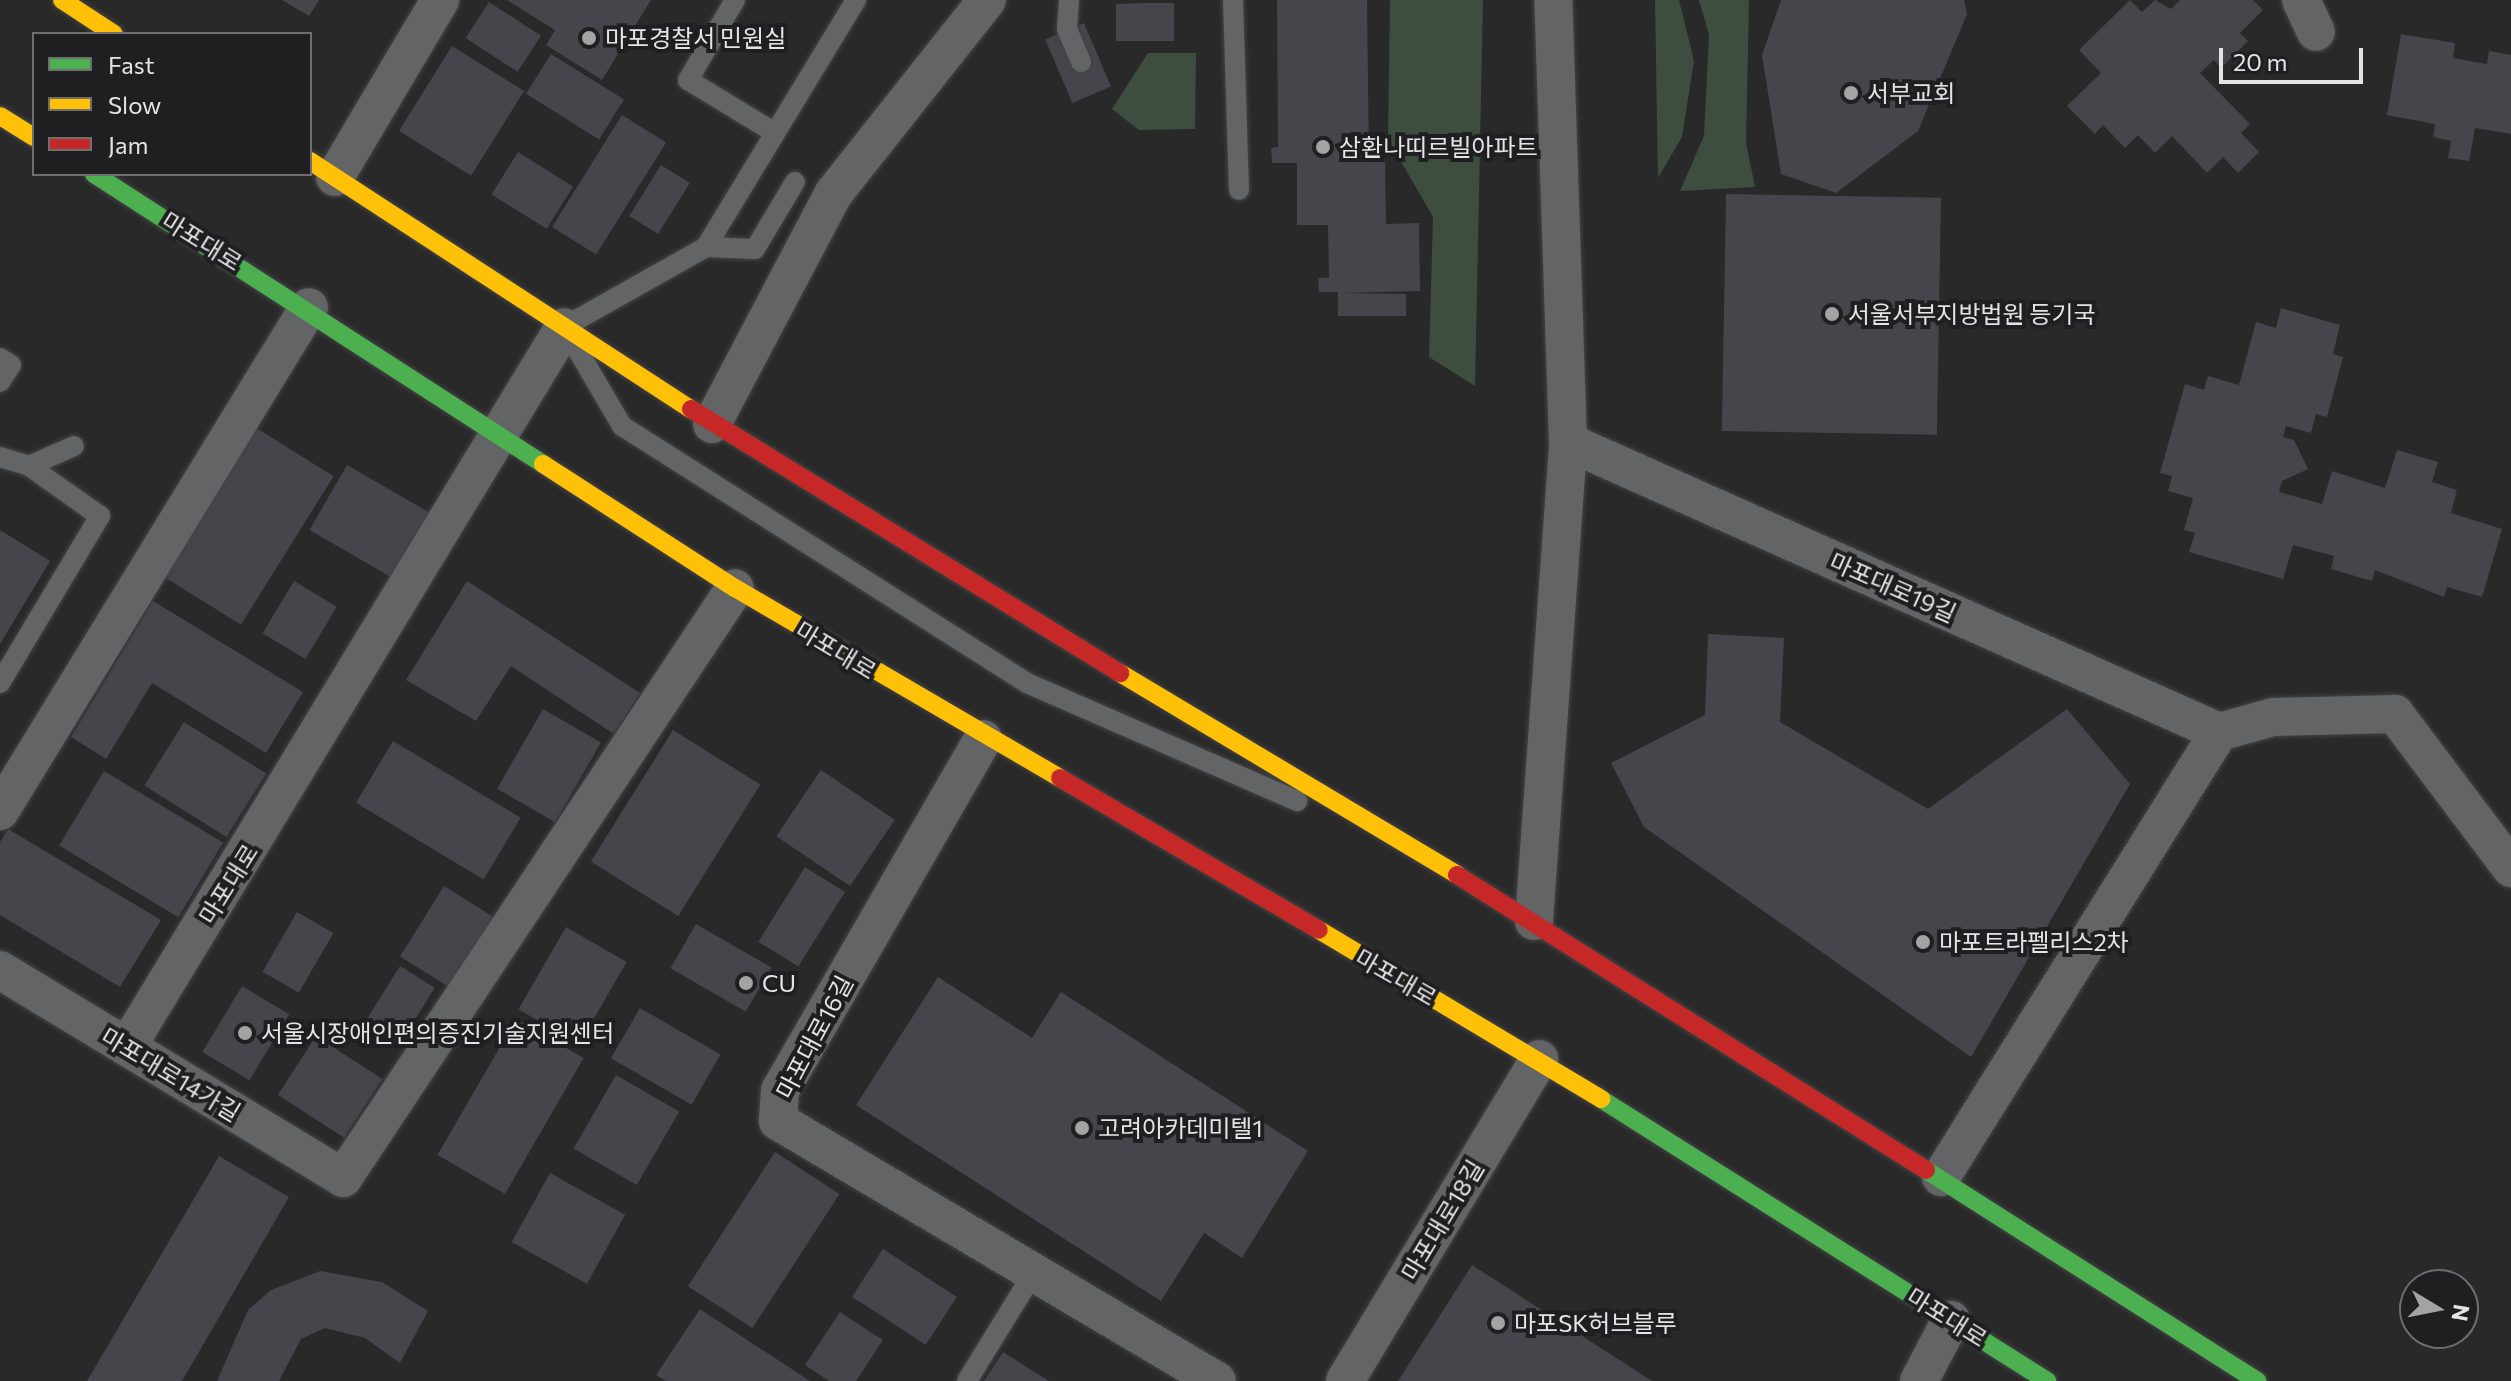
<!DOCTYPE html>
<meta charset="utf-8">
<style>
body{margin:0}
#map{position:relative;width:2511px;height:1381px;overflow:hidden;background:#29292a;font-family:Commissioner,"Noto Sans KR",sans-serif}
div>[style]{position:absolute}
.green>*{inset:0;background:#3d4e41}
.building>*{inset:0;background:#45454b;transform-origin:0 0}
.roads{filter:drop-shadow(0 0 2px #444445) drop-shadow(0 0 2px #444445)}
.lane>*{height:20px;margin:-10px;padding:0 10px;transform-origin:10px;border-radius:10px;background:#636465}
.street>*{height:38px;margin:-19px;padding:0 19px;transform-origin:19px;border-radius:19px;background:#636465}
.fast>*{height:18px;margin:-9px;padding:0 9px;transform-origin:9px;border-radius:9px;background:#4caf50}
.slow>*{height:18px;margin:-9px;padding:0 9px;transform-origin:9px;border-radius:9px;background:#ffc107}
.jam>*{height:18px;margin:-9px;padding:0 9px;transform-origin:9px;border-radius:9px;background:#c62828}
.dots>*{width:22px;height:22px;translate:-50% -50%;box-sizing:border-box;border:4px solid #1f1f22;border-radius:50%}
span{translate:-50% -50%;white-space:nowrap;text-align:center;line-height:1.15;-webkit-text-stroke:8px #1f1f22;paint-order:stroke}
.poi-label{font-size:24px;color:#e4e4e6}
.left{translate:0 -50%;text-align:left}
.street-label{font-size:24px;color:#e4e4e6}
.legend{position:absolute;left:32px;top:32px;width:280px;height:144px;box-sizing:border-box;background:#1f1f22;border:2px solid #6e6e70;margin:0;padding:10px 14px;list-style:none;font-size:24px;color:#e4e4e6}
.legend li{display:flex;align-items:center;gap:16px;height:40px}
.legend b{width:40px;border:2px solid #6e6e70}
.north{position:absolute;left:2399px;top:1269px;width:80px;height:80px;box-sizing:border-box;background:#1f1f22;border:2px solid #6e6e70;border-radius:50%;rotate:100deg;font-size:22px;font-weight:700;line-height:32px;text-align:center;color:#e4e4e6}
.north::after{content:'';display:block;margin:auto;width:28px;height:36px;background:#a3a3a4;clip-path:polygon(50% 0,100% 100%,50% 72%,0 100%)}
.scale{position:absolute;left:2219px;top:48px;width:144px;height:36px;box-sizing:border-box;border:4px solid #e4e4e6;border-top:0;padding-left:10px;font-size:24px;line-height:28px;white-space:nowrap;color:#e4e4e6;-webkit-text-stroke:6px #1f1f22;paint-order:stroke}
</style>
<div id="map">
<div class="green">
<i style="clip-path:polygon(1390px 0,1483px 0,1475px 386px,1429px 357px,1433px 217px,1388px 139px)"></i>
<i style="clip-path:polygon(1655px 0,1679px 0,1694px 61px,1682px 137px,1658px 178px)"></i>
<i style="clip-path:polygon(1699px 0,1749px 0,1746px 143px,1755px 187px,1680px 191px,1704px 136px,1709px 35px)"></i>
<i style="clip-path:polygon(1148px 53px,1196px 53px,1195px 129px,1139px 130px,1112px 109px)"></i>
</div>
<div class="building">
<i style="clip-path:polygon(282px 0,319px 0,309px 16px)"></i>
<i style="clip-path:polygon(507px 0,651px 0,602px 80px,546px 45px,555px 30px)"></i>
<i style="clip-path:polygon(1277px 0,1367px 0,1369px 162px,1385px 162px,1386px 224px,1419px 223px,1420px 291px,1341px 293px,1406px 294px,1406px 316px,1338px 316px,1338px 292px,1319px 292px,1318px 278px,1329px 278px,1328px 225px,1297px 225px,1297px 163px,1272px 163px,1271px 148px,1278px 147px)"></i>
<i style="clip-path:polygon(1781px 0,1964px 0,1967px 14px,1918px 131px,1836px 193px,1781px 174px,1762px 55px)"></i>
<i style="clip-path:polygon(2130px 0,2142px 12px,2155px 0,2171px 9px,2180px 0,2253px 0,2263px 10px,2240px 33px,2248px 41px,2221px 68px,2214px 60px,2200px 73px,2250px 124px,2241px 133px,2259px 152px,2238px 173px,2223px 157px,2207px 173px,2172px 136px,2155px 153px,2138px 135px,2125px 148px,2103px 125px,2095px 134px,2067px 106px,2101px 73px,2079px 50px)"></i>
<i style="left:489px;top:2px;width:62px;height:43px;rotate:33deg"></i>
<i style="clip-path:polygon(1144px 3px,1174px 3px,1174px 41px,1116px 41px,1116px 4px)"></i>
<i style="left:1084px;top:23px;width:69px;height:42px;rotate:67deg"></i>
<i style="clip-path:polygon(2401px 34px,2455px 43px,2453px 58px,2487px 64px,2489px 51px,2511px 55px,2511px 134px,2475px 128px,2469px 161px,2448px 158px,2451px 141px,2433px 137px,2435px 124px,2387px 115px)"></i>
<i style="left:452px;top:46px;width:85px;height:100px;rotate:32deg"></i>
<i style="left:551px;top:54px;width:86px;height:47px;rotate:32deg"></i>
<i style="left:622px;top:115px;width:52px;height:132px;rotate:32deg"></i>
<i style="left:518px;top:152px;width:65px;height:50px;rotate:32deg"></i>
<i style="left:661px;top:165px;width:34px;height:60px;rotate:32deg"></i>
<i style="left:1726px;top:194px;width:215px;height:237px;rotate:1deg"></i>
<i style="clip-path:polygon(2281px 308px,2340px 325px,2333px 354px,2343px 357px,2327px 417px,2316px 414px,2311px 433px,2286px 426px,2283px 437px,2294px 440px,2308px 469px,2282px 481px,2279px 492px,2322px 504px,2332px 471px,2385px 488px,2397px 450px,2438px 462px,2432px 482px,2457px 490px,2451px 513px,2502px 529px,2482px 597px,2447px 587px,2444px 597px,2375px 570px,2372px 581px,2331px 569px,2334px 556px,2293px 545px,2283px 579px,2189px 552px,2195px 533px,2184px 530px,2193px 498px,2168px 491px,2172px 476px,2160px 473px,2185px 384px,2204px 390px,2208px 376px,2239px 385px,2256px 322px,2276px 328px)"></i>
<i style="left:253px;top:426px;width:95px;height:175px;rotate:32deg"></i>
<i style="left:347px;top:465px;width:102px;height:75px;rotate:30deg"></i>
<i style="clip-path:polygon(0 530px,50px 561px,0 644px)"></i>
<i style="left:294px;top:581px;width:50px;height:61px;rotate:31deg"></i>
<i style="clip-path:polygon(467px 581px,640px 693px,614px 734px,511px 666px,476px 721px,406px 680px)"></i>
<i style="clip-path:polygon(153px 601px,303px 692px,266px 753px,152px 683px,106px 759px,71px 737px)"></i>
<i style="clip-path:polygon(1708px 634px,1784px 638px,1780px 722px,1928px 809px,2067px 709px,2130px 784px,1971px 1057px,1644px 827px,1611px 763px,1705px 715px)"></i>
<i style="left:543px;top:709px;width:67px;height:92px;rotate:30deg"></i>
<i style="left:184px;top:722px;width:97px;height:75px;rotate:32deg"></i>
<i style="left:673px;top:730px;width:103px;height:155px;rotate:32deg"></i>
<i style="left:393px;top:741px;width:149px;height:72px;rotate:31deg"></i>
<i style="left:821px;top:770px;width:89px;height:80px;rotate:34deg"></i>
<i style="left:104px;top:771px;width:139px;height:87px;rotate:31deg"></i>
<i style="clip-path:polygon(8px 829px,161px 920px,120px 987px,0 915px,0 842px)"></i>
<i style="left:805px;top:867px;width:47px;height:88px;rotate:32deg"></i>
<i style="left:444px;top:886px;width:58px;height:83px;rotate:32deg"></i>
<i style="left:297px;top:912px;width:42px;height:69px;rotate:30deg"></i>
<i style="left:696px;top:924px;width:87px;height:51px;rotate:30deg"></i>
<i style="left:566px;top:927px;width:70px;height:95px;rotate:30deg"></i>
<i style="left:400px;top:966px;width:41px;height:69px;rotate:32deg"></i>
<i style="clip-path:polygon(938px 977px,1032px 1038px,1061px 992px,1308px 1151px,1242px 1258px,1204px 1233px,1161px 1301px,856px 1105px)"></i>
<i style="left:242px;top:986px;width:55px;height:77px;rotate:31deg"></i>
<i style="left:640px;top:1008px;width:93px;height:58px;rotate:30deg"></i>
<i style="left:516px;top:1019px;width:78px;height:157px;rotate:30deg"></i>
<i style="left:316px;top:1036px;width:79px;height:70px;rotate:33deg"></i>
<i style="left:616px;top:1075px;width:73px;height:85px;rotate:30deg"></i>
<i style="left:775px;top:1152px;width:77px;height:160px;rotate:33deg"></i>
<i style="clip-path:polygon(219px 1156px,289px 1197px,182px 1381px,87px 1381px)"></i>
<i style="left:550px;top:1173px;width:86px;height:79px;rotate:29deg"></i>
<i style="left:883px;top:1249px;width:88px;height:57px;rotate:33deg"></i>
<i style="clip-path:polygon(1472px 1265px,1652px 1381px,1398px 1381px)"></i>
<i style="clip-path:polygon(320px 1271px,382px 1282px,428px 1311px,400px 1363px,365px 1338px,325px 1328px,301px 1339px,279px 1381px,217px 1381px,248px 1310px,271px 1290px)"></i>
<i style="clip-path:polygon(700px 1309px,810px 1381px,666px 1381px,656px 1375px)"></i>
<i style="clip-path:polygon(840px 1312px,883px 1340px,856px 1381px,829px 1381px,805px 1365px)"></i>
<i style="clip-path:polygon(1003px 1352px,1049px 1381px,984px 1381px)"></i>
</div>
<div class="roads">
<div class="lane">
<i style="left:735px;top:0;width:93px;rotate:120.4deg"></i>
<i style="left:688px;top:80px;width:102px;rotate:31.3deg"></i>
<i style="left:856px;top:0;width:289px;rotate:121.3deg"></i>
<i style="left:706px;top:247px;width:163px;rotate:150.6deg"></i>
<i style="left:564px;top:327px;width:115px;rotate:59.6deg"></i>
<i style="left:622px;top:426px;width:480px;rotate:32.4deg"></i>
<i style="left:1027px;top:683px;width:295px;rotate:23.6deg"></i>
<i style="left:1069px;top:0;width:29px;rotate:94deg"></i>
<i style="left:1067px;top:29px;width:36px;rotate:67deg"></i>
<i style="left:1233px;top:0;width:190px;rotate:88.2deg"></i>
<i style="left:706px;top:247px;width:49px;rotate:2.3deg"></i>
<i style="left:755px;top:249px;width:78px;rotate:-59.2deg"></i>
<i style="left:0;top:358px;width:13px;rotate:32deg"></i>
<i style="left:11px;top:365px;width:20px;rotate:123deg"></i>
<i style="left:0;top:457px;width:30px;rotate:17deg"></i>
<i style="left:29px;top:466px;width:49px;rotate:-24deg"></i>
<i style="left:0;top:683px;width:195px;rotate:-59.1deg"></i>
<i style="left:100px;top:516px;width:87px;rotate:-144.8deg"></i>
<i style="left:967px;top:1381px;width:122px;rotate:-58.4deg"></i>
</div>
<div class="street">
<i style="left:2301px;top:0;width:35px;rotate:65deg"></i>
<i style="left:335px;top:177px;width:206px;rotate:-59.3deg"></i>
<i style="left:712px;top:424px;width:261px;rotate:-62.2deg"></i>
<i style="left:834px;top:193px;width:246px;rotate:-51.6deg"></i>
<i style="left:1568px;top:442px;width:713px;rotate:24.01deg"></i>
<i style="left:2219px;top:732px;width:56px;rotate:-15.5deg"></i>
<i style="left:2273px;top:717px;width:122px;rotate:-1.4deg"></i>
<i style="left:2395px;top:714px;width:193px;rotate:53deg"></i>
<i style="left:983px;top:739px;width:406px;rotate:120deg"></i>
<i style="left:780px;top:1091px;width:30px;rotate:94deg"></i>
<i style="left:778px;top:1121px;width:510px;rotate:30.64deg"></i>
<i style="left:0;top:811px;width:591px;rotate:-58.49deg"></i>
<i style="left:1534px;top:921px;width:480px;rotate:-85.9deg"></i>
<i style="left:1568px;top:442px;width:442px;rotate:-91.9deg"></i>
<i style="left:0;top:970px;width:401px;rotate:31.2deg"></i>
<i style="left:343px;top:1178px;width:708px;rotate:-56.4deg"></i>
<i style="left:127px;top:1047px;width:842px;rotate:-58.74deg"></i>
<i style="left:1941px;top:1177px;width:525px;rotate:-58.01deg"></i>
<i style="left:1345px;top:1381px;width:376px;rotate:-58.9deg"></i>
<i style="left:1919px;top:1381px;width:69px;rotate:-62.3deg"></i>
</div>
<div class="fast">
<i style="left:94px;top:174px;width:535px;rotate:32.86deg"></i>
<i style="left:1601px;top:1099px;width:528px;rotate:32.3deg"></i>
<i style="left:1926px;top:1170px;width:393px;rotate:32.5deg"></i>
</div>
<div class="slow">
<i style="left:62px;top:0;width:62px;rotate:33.2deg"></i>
<i style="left:0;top:116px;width:40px;rotate:32deg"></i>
<i style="left:310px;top:161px;width:455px;rotate:33.1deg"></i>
<i style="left:543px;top:464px;width:229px;rotate:32.9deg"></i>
<i style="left:735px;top:588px;width:376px;rotate:30.3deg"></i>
<i style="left:1120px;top:673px;width:393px;rotate:30.9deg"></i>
<i style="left:1319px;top:930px;width:329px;rotate:30.9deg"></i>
</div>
<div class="jam">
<i style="left:691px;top:409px;width:504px;rotate:31.61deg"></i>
<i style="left:1060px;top:778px;width:300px;rotate:30.4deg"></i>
<i style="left:1457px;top:875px;width:554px;rotate:32.17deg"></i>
</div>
</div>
<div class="dots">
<i style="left:589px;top:38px;background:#a3a3a4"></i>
<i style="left:1851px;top:93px;background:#a3a3a4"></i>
<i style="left:1323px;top:147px;background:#a3a3a4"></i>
<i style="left:1832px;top:314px;background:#a3a3a4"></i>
<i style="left:1923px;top:942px;background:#a3a3a4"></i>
<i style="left:746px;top:983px;background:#a3a3a4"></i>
<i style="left:245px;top:1033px;background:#a3a3a4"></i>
<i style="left:1082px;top:1128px;background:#a3a3a4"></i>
<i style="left:1498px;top:1323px;background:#a3a3a4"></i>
</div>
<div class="poi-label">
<span class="left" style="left:605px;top:38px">마포경찰서 민원실</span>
<span class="left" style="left:1867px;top:93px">서부교회</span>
<span class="left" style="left:1339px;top:147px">삼환나띠르빌아파트</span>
<span class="left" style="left:1848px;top:314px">서울서부지방법원 등기국</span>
<span class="left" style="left:1939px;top:942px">마포트라펠리스2차</span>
<span class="left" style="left:762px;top:983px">CU</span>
<span class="left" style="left:261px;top:1033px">서울시장애인편의증진기술지원센터</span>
<span class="left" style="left:1098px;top:1128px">고려아카데미텔1</span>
<span class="left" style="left:1514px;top:1323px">마포SK허브블루</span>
</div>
<div class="street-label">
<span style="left:202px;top:241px;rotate:32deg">마포대로</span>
<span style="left:1893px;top:587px;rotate:24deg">마포대로19길</span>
<span style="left:836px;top:650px;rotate:31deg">마포대로</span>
<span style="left:228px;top:884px;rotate:-58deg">마포대로</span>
<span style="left:1396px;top:977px;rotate:30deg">마포대로</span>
<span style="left:814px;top:1037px;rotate:-62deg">마포대로16길</span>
<span style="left:171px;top:1074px;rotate:31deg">마포대로14가길</span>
<span style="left:1442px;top:1220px;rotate:-59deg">마포대로18길</span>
<span style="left:1947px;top:1317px;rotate:32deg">마포대로</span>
</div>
<ul class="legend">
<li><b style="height:10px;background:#4caf50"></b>Fast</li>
<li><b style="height:10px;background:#ffc107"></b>Slow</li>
<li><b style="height:10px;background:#c62828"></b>Jam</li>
</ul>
<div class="north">N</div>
<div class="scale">20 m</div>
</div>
